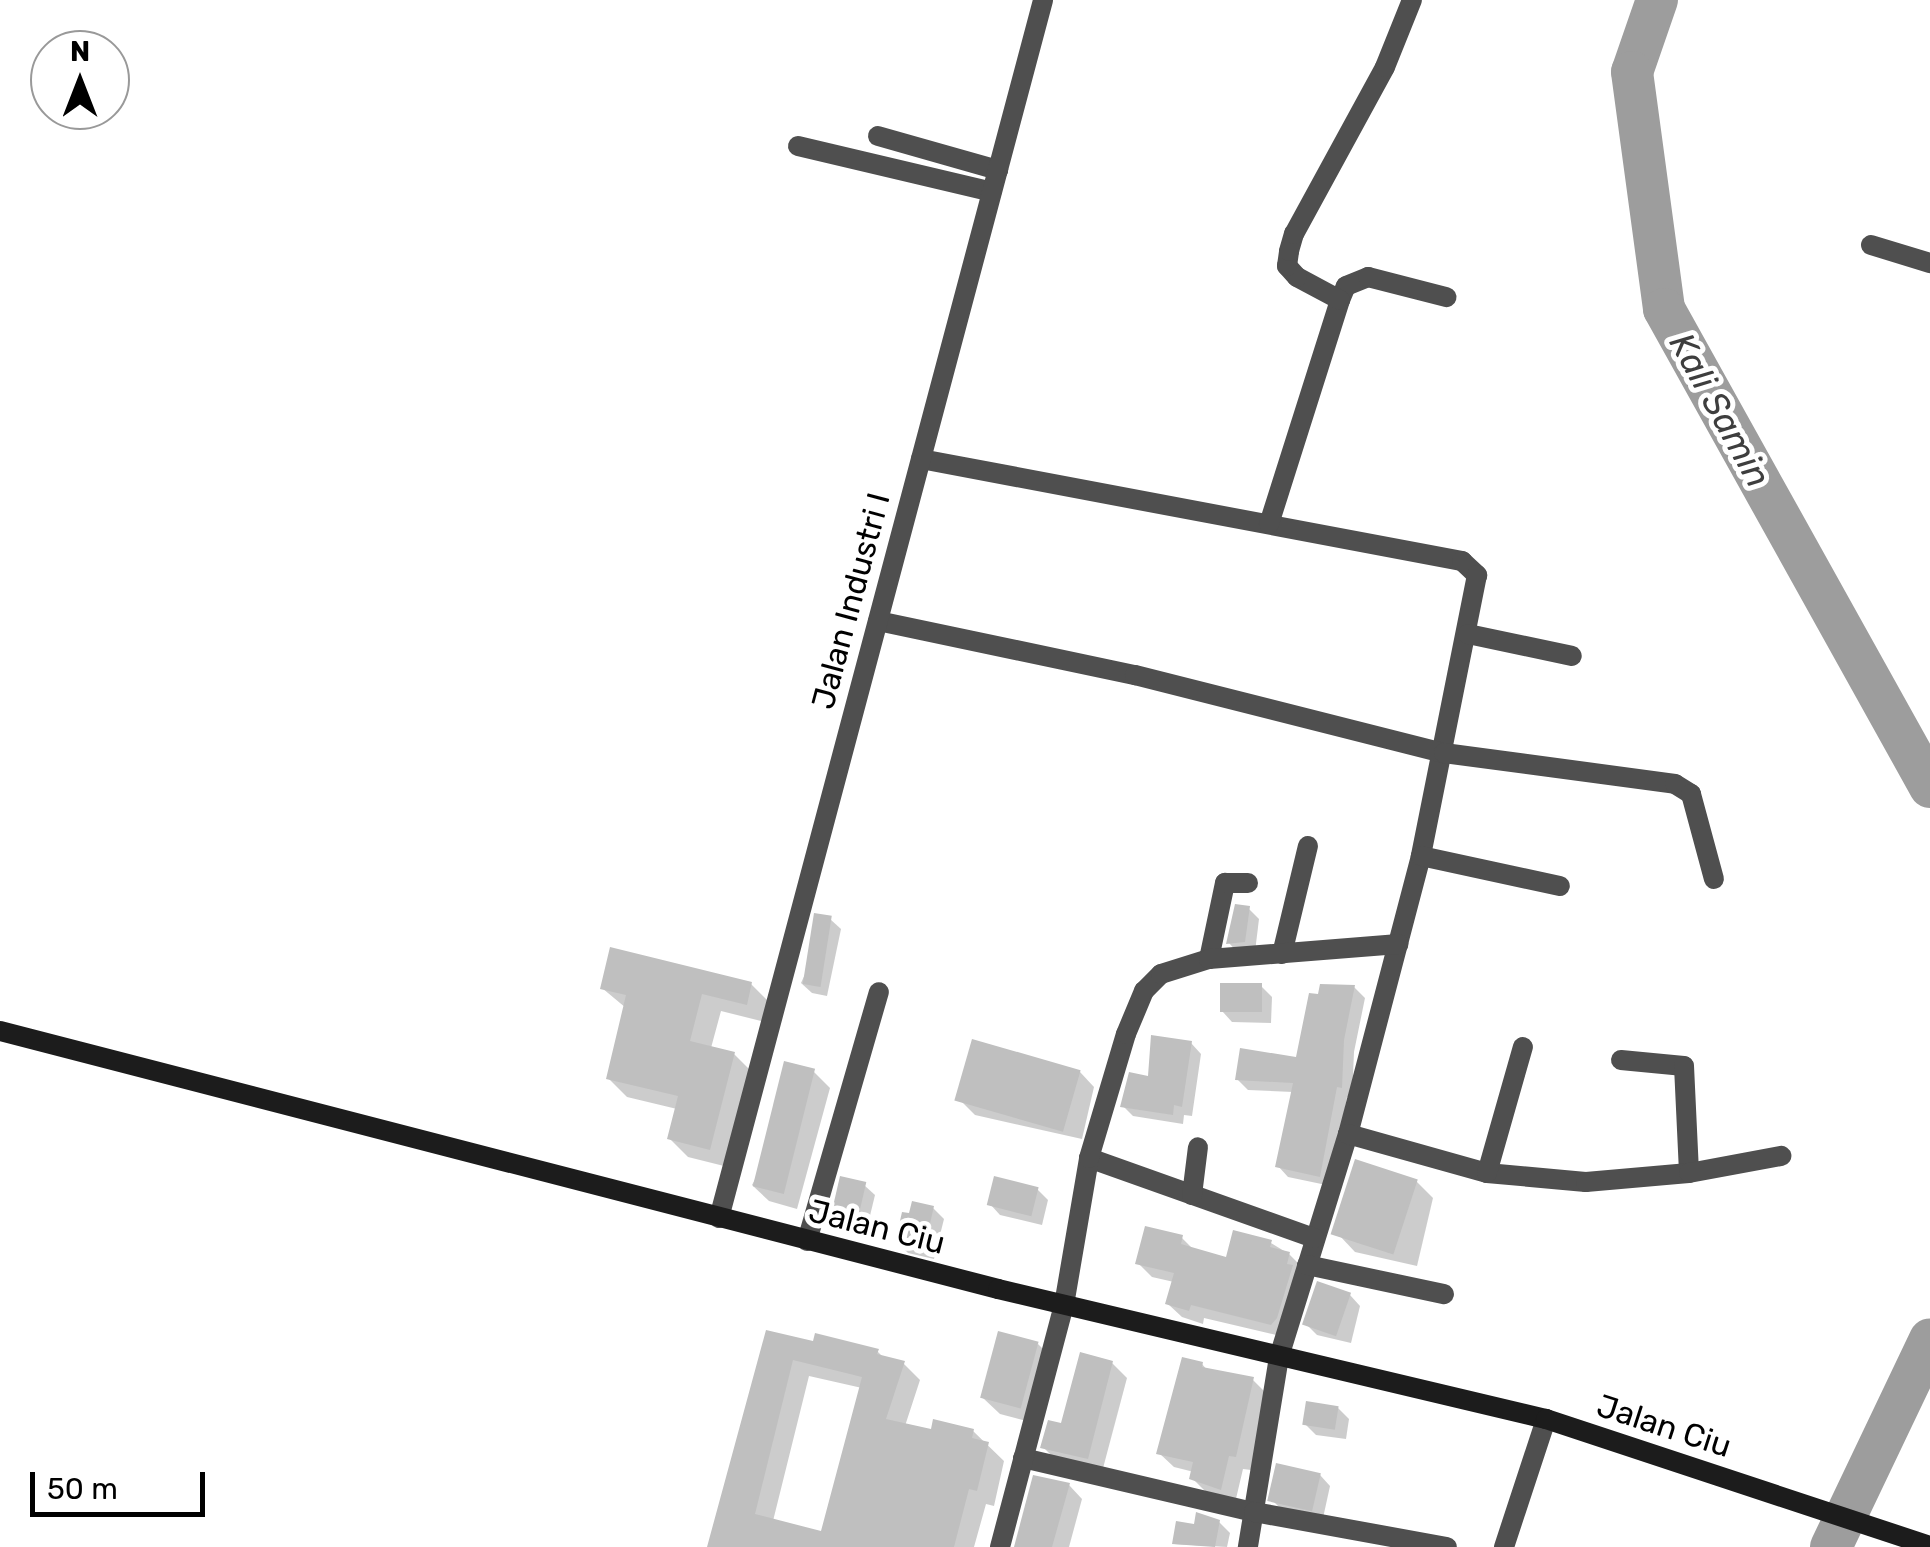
<!DOCTYPE html>
<style>
body{margin:0}
#map{position:relative;width:1930px;height:1547px;overflow:hidden;background:#fff;font-family:Rubik,sans-serif}
div>[style]{position:absolute}
.shadow>*{inset:0;background:#0003}
.river>*{height:42px;margin:-21px;padding:0 21px;transform-origin:21px;border-radius:21px;background:#9d9d9d}
.building>*{inset:0;background:#bfbfbf;transform-origin:0 0}
.street>*{height:20px;margin:-10px;padding:0 10px;transform-origin:10px;border-radius:10px;background:#4f4f4f}
.secondary>*{height:20px;margin:-10px;padding:0 10px;transform-origin:10px;border-radius:10px;background:#1c1c1c}
span{translate:-50% -50%;white-space:nowrap;text-align:center;line-height:1.15;-webkit-text-stroke:10px #fff;paint-order:stroke}
.street-label{font-size:32px;color:#000}
.water-label{font-size:35px;color:#3e3e3e;font-style:italic}
.north{position:absolute;left:30px;top:30px;width:100px;height:100px;box-sizing:border-box;background:#fff;border:2px solid #999;border-radius:50%;rotate:0deg;font-size:28px;font-weight:700;line-height:40px;text-align:center;color:#000}
.north::after{content:'';display:block;margin:auto;width:35px;height:45px;background:#000;clip-path:polygon(50% 0,100% 100%,50% 72%,0 100%)}
.scale{position:absolute;left:30px;top:1472px;width:175px;height:45px;box-sizing:border-box;border:5px solid #000;border-top:0;padding-left:12px;font-size:30px;line-height:35px;white-space:nowrap;color:#000;-webkit-text-stroke:8px #fff;paint-order:stroke}
</style>
<div id="map">
<div class="shadow">
<i style="clip-path:polygon(1248px 908px,1259px 919px,1255px 952px,1239px 954px,1229px 943px)"></i>
<i style="clip-path:polygon(830px 919px,841px 929px,827px 996px,812px 993px,801px 983px)"></i>
<i style="clip-path:polygon(751px 984px,770px 1003px,765px 1022px,721px 1011px,711px 1048px,734px 1054px,753px 1073px,728px 1167px,688px 1157px,669px 1138px,677px 1109px,627px 1097px,608px 1078px,626px 1008px,602px 988px)"></i>
<i style="clip-path:polygon(1261px 986px,1272px 997px,1271px 1023px,1232px 1022px,1222px 1011px)"></i>
<i style="clip-path:polygon(1354px 987px,1365px 998px,1354px 1052px,1352px 1098px,1347px 1097px,1331px 1186px,1288px 1177px,1278px 1166px,1293px 1092px,1248px 1090px,1237px 1079px,1298px 1060px)"></i>
<i style="clip-path:polygon(1191px 1043px,1201px 1054px,1192px 1116px,1184px 1115px,1183px 1124px,1133px 1116px,1123px 1106px)"></i>
<i style="clip-path:polygon(813px 1071px,830px 1088px,797px 1209px,769px 1201px,752px 1185px)"></i>
<i style="clip-path:polygon(1080px 1072px,1094px 1087px,1082px 1139px,975px 1115px,960px 1100px)"></i>
<i style="clip-path:polygon(1416px 1181px,1433px 1198px,1417px 1266px,1355px 1252px,1339px 1235px)"></i>
<i style="clip-path:polygon(864px 1185px,875px 1195px,868px 1224px,844px 1218px,834px 1207px)"></i>
<i style="clip-path:polygon(1037px 1189px,1048px 1200px,1042px 1225px,1000px 1215px,990px 1204px)"></i>
<i style="clip-path:polygon(933px 1208px,944px 1219px,934px 1259px,908px 1253px,897px 1242px)"></i>
<i style="clip-path:polygon(1182px 1238px,1195px 1251px,1228px 1261px,1271px 1243px,1289px 1254px,1303px 1268px,1285px 1337px,1204px 1318px,1203px 1324px,1182px 1317px,1168px 1304px,1174px 1282px,1152px 1277px,1138px 1263px)"></i>
<i style="clip-path:polygon(1350px 1295px,1360px 1306px,1351px 1343px,1317px 1335px,1306px 1324px)"></i>
<i style="clip-path:polygon(evenodd,768px 1333px,815px 1344px,877px 1351px,885px 1359px,904px 1364px,920px 1380px,905px 1426px,933px 1432px,973px 1431px,1004px 1461px,994px 1506px,986px 1504px,974px 1547px,710px 1547px,768px 1333px,809px 1376px,862px 1388px,823px 1534px,773px 1521px,809px 1376px)"></i>
<i style="clip-path:polygon(1038px 1344px,1054px 1360px,1038px 1424px,1000px 1414px,983px 1398px)"></i>
<i style="clip-path:polygon(1112px 1363px,1127px 1378px,1102px 1472px,1058px 1462px,1043px 1447px)"></i>
<i style="clip-path:polygon(1202px 1364px,1208px 1371px,1253px 1380px,1267px 1394px,1251px 1470px,1243px 1469px,1235px 1503px,1207px 1493px,1192px 1478px,1194px 1472px,1174px 1467px,1159px 1453px)"></i>
<i style="clip-path:polygon(1338px 1408px,1349px 1419px,1346px 1439px,1316px 1435px,1305px 1424px)"></i>
<i style="clip-path:polygon(1320px 1475px,1330px 1486px,1323px 1518px,1283px 1511px,1272px 1500px)"></i>
<i style="clip-path:polygon(1069px 1485px,1082px 1499px,1069px 1547px,1020px 1547px)"></i>
<i style="clip-path:polygon(1219px 1522px,1230px 1533px,1227px 1547px,1174px 1544px,1196px 1527px)"></i>
</div>
<div class="river">
<i style="left:1657px;top:0;width:76px;rotate:109.1deg"></i>
<i style="left:1632px;top:72px;width:239px;rotate:82.3deg"></i>
<i style="left:1664px;top:309px;width:547px;rotate:60.9deg"></i>
<i style="left:1831px;top:1547px;width:230px;rotate:-64.5deg"></i>
</div>
<div class="building">
<i style="clip-path:polygon(1235px 904px,1250px 906px,1245px 942px,1226px 944px)"></i>
<i style="left:814px;top:913px;width:18px;height:72px;rotate:9deg"></i>
<i style="clip-path:polygon(610px 947px,752px 982px,747px 1005px,702px 994px,690px 1041px,735px 1052px,710px 1150px,667px 1139px,678px 1096px,606px 1079px,626px 995px,600px 989px)"></i>
<i style="left:1220px;top:983px;width:42px;height:29px"></i>
<i style="clip-path:polygon(1320px 984px,1355px 985px,1344px 1040px,1342px 1088px,1337px 1087px,1320px 1177px,1275px 1167px,1293px 1083px,1235px 1080px,1240px 1048px,1296px 1057px,1309px 993px,1318px 994px)"></i>
<i style="clip-path:polygon(1151px 1035px,1192px 1041px,1182px 1107px,1174px 1105px,1173px 1115px,1120px 1107px,1129px 1072px,1148px 1076px)"></i>
<i style="left:972px;top:1039px;width:113px;height:64px;rotate:16deg"></i>
<i style="left:784px;top:1061px;width:32px;height:129px;rotate:14deg"></i>
<i style="left:1355px;top:1159px;width:66px;height:79px;rotate:18deg"></i>
<i style="left:840px;top:1176px;width:27px;height:33px;rotate:13deg"></i>
<i style="left:994px;top:1176px;width:46px;height:30px;rotate:14deg"></i>
<i style="clip-path:polygon(912px 1201px,934px 1206px,924px 1250px,895px 1243px,902px 1212px,909px 1213px)"></i>
<i style="clip-path:polygon(1145px 1226px,1183px 1235px,1181px 1244px,1226px 1257px,1233px 1230px,1272px 1240px,1270px 1247px,1290px 1252px,1287px 1264px,1293px 1265px,1277px 1318px,1271px 1325px,1191px 1305px,1189px 1311px,1165px 1304px,1174px 1273px,1135px 1264px)"></i>
<i style="left:1317px;top:1281px;width:36px;height:46px;rotate:19deg"></i>
<i style="clip-path:polygon(evenodd,766px 1330px,813px 1341px,815px 1333px,879px 1349px,877px 1354px,905px 1361px,886px 1419px,931px 1429px,933px 1419px,974px 1429px,972px 1438px,989px 1442px,977px 1491px,969px 1489px,954px 1547px,707px 1547px,766px 1330px,793px 1360px,862px 1377px,821px 1531px,755px 1514px,793px 1360px)"></i>
<i style="left:998px;top:1331px;width:42px;height:69px;rotate:15deg"></i>
<i style="clip-path:polygon(1080px 1352px,1113px 1361px,1088px 1459px,1040px 1448px,1048px 1420px,1061px 1423px)"></i>
<i style="clip-path:polygon(1182px 1357px,1203px 1362px,1202px 1367px,1254px 1377px,1236px 1457px,1229px 1456px,1221px 1490px,1189px 1479px,1193px 1462px,1156px 1454px)"></i>
<i style="left:1306px;top:1401px;width:33px;height:24px;rotate:9deg"></i>
<i style="left:1276px;top:1463px;width:46px;height:39px;rotate:13deg"></i>
<i style="clip-path:polygon(1033px 1475px,1070px 1483px,1052px 1547px,1014px 1547px)"></i>
<i style="clip-path:polygon(1196px 1512px,1220px 1520px,1215px 1547px,1172px 1544px,1176px 1521px,1194px 1524px)"></i>
</div>
<div class="street">
<i style="left:878px;top:136px;width:125px;rotate:15.8deg"></i>
<i style="left:798px;top:146px;width:199px;rotate:13.3deg"></i>
<i style="left:1871px;top:245px;width:62px;rotate:17deg"></i>
<i style="left:1340px;top:300px;width:15px;rotate:-67deg"></i>
<i style="left:1346px;top:286px;width:24px;rotate:-22deg"></i>
<i style="left:1368px;top:277px;width:81px;rotate:14.4deg"></i>
<i style="left:921px;top:459px;width:551px;rotate:10.68deg"></i>
<i style="left:1462px;top:561px;width:21px;rotate:43deg"></i>
<i style="left:1477px;top:575px;width:287px;rotate:101.3deg"></i>
<i style="left:1421px;top:856px;width:287px;rotate:104.7deg"></i>
<i style="left:1348px;top:1134px;width:233px;rotate:107.2deg"></i>
<i style="left:1279px;top:1357px;width:193px;rotate:99.3deg"></i>
<i style="left:1269px;top:524px;width:235px;rotate:-72.4deg"></i>
<i style="left:1340px;top:300px;width:49px;rotate:-151.9deg"></i>
<i style="left:1297px;top:277px;width:15px;rotate:-132deg"></i>
<i style="left:1287px;top:266px;width:15px;rotate:-82deg"></i>
<i style="left:1289px;top:251px;width:18px;rotate:-74deg"></i>
<i style="left:1294px;top:234px;width:190px;rotate:-61.4deg"></i>
<i style="left:1385px;top:67px;width:72px;rotate:-68.1deg"></i>
<i style="left:878px;top:621px;width:263px;rotate:11.9deg"></i>
<i style="left:1135px;top:675px;width:319px;rotate:14.2deg"></i>
<i style="left:1444px;top:753px;width:233px;rotate:7.6deg"></i>
<i style="left:1675px;top:784px;width:19px;rotate:32deg"></i>
<i style="left:1691px;top:794px;width:88px;rotate:74.9deg"></i>
<i style="left:1468px;top:634px;width:106px;rotate:11.9deg"></i>
<i style="left:1421px;top:856px;width:142px;rotate:12.2deg"></i>
<i style="left:1282px;top:954px;width:111px;rotate:-76.5deg"></i>
<i style="left:1209px;top:959px;width:78px;rotate:-78.1deg"></i>
<i style="left:1225px;top:883px;width:23px"></i>
<i style="left:1621px;top:1060px;width:63px;rotate:5.4deg"></i>
<i style="left:1684px;top:1066px;width:107px;rotate:87.3deg"></i>
<i style="left:1348px;top:1134px;width:144px;rotate:15.7deg"></i>
<i style="left:1487px;top:1173px;width:99px;rotate:5.2deg"></i>
<i style="left:1586px;top:1182px;width:103px;rotate:-5deg"></i>
<i style="left:1689px;top:1173px;width:94px;rotate:-10.5deg"></i>
<i style="left:1089px;top:1158px;width:239px;rotate:19.6deg"></i>
<i style="left:1487px;top:1173px;width:131px;rotate:-74.1deg"></i>
<i style="left:1192px;top:1195px;width:48px;rotate:-82.9deg"></i>
<i style="left:719px;top:1218px;width:1260px;rotate:-75.1deg"></i>
<i style="left:807px;top:1241px;width:259px;rotate:-73.9deg"></i>
<i style="left:1307px;top:1265px;width:140px;rotate:12deg"></i>
<i style="left:1023px;top:1458px;width:237px;rotate:13.2deg"></i>
<i style="left:1254px;top:1512px;width:196px;rotate:10.3deg"></i>
<i style="left:1000px;top:1547px;width:250px;rotate:-75.2deg"></i>
<i style="left:1064px;top:1305px;width:149px;rotate:-80.3deg"></i>
<i style="left:1089px;top:1158px;width:129px;rotate:-73.4deg"></i>
<i style="left:1126px;top:1034px;width:47px;rotate:-67.3deg"></i>
<i style="left:1144px;top:991px;width:24px;rotate:-45deg"></i>
<i style="left:1161px;top:974px;width:50px;rotate:-17.4deg"></i>
<i style="left:1209px;top:959px;width:190px;rotate:-4.5deg"></i>
<i style="left:1504px;top:1547px;width:135px;rotate:-71.8deg"></i>
</div>
<div class="secondary">
<i style="left:0;top:1031px;width:1031px;rotate:14.49deg"></i>
<i style="left:998px;top:1289px;width:563px;rotate:13.35deg"></i>
<i style="left:1546px;top:1419px;width:404px;rotate:18.3deg"></i>
</div>
<div class="street-label">
<span style="left:851px;top:601px;rotate:-75deg">Jalan Industri I</span>
<span style="left:877px;top:1227px;rotate:14deg">Jalan Ciu</span>
<span style="left:1664px;top:1426px;rotate:18deg">Jalan Ciu</span>
</div>
<div class="water-label">
<span style="left:1720px;top:410px;rotate:61deg">Kali Samin</span>
</div>
<div class="north">N</div>
<div class="scale">50 m</div>
</div>
